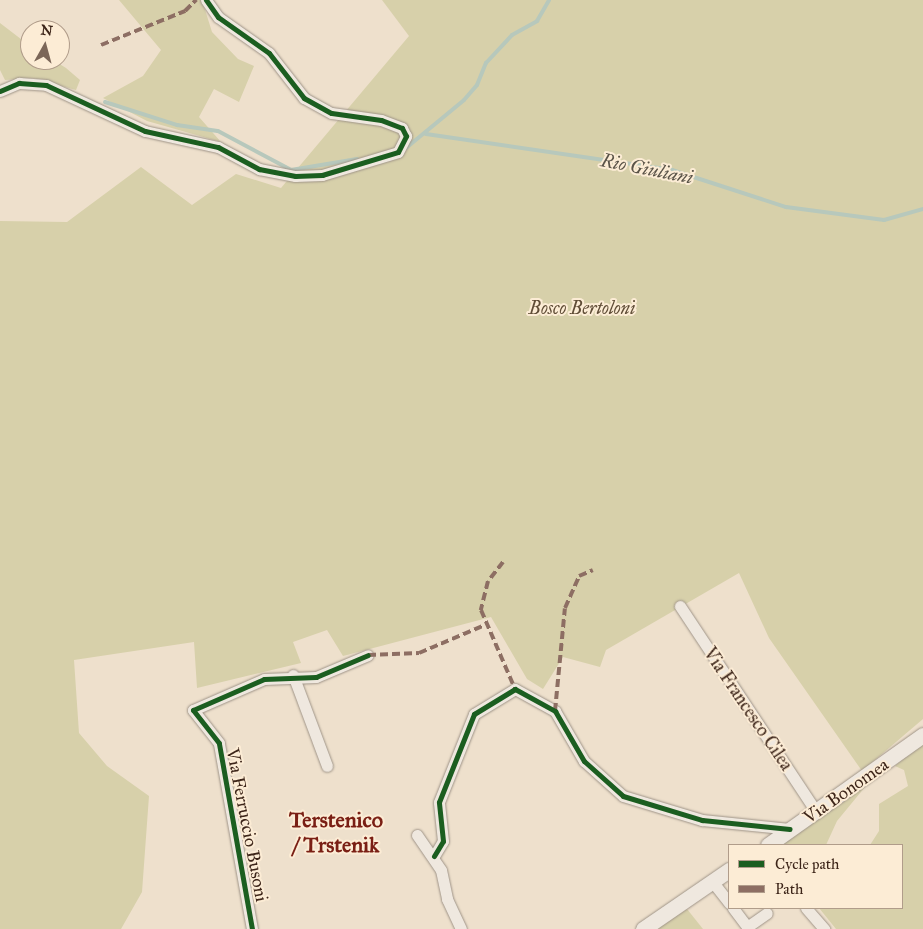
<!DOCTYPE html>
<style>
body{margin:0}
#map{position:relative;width:923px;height:929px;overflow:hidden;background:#eee0cc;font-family:"IM FELL Great Primer",serif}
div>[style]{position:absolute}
.green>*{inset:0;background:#d7d0aa}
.stream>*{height:4px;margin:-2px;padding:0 2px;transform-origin:2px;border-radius:2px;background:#b7c8bc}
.roads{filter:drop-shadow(0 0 1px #9f9488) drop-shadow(0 0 1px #9f9488)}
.minor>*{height:11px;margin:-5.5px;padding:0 5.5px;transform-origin:5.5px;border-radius:5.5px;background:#efe8df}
.tertiary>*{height:15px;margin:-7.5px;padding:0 7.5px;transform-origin:7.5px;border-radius:7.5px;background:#efe8df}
.quiet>*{height:4px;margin-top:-2px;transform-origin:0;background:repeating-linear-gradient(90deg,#8d6e63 0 8px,transparent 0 12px)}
.cycleway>*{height:5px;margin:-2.5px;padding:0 2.5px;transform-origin:2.5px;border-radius:2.5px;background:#1b5e20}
span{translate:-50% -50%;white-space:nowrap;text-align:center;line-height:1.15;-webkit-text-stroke:4px #fcecd5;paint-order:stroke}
.park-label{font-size:18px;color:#5f4c36;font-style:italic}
.street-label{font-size:18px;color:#3d2519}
.water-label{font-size:19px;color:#5a5348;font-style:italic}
.district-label{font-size:22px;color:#7a1f14;font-weight:700}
.legend{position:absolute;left:728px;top:844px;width:175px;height:65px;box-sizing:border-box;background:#fcecd5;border:1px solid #b09c8a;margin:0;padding:6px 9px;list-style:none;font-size:15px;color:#3d2519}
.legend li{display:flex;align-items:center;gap:10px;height:25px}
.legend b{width:25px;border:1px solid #b09c8a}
.north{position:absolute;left:20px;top:20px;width:50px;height:50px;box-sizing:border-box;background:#fcecd5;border:1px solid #b09c8a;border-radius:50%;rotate:7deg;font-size:14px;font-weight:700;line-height:20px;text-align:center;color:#3d2519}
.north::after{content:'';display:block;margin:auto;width:18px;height:22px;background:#7b6658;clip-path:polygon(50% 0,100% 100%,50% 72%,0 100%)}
</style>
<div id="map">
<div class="green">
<i style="clip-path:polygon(119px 0,202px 0,212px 32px,238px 59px,254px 66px,239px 102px,214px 89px,199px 117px,221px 142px,147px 121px,103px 98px,143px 76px,161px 50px)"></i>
<i style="clip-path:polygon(382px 0,923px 0,923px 719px,862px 771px,769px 638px,739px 573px,606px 650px,600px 667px,563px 657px,543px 689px,527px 679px,491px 617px,343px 656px,327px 630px,293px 642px,301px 663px,197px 688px,194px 642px,74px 660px,79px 733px,107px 766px,149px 796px,142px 892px,121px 929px,0 929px,0 221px,67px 222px,141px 167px,192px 205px,236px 174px,281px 188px,409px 36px)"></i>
<i style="clip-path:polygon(0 23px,30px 46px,30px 60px,53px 60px,66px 68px,80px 80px,76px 90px,33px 78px,5px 80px,0 70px)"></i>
<i style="clip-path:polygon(923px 742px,923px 929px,836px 929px,819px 908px,902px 908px,902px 845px,870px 845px,879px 831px,879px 804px,908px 786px,904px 770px,895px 766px)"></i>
<i style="clip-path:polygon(865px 787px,837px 821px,826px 845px,781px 845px)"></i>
<i style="clip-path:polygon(687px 909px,703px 929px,655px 929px)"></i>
</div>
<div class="stream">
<i style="left:105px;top:102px;width:76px;rotate:17.7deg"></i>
<i style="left:177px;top:125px;width:41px;rotate:8.3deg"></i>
<i style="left:218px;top:131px;width:83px;rotate:28.1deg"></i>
<i style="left:291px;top:170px;width:67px;rotate:-9.5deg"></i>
<i style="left:426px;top:134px;width:249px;rotate:8.3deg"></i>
<i style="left:672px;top:170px;width:120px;rotate:18deg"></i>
<i style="left:786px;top:207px;width:99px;rotate:7.6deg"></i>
<i style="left:884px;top:220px;width:41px;rotate:-15.8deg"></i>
<i style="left:406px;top:148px;width:75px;rotate:-39.6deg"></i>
<i style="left:464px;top:100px;width:20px;rotate:-49deg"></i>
<i style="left:477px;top:85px;width:24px;rotate:-68deg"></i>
<i style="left:486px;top:63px;width:38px;rotate:-47deg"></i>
<i style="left:512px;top:35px;width:29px;rotate:-29deg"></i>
<i style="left:537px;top:21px;width:24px;rotate:-60deg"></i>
</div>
<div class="roads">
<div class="minor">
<i style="left:0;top:91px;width:21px;rotate:-23deg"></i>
<i style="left:19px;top:83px;width:27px;rotate:4deg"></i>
<i style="left:46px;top:85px;width:109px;rotate:24.9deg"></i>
<i style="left:145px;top:131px;width:75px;rotate:12.4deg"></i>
<i style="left:218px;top:147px;width:47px;rotate:28.2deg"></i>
<i style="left:259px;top:169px;width:37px;rotate:11deg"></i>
<i style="left:295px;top:176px;width:27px;rotate:-2deg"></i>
<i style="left:322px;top:175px;width:79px;rotate:-16.8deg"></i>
<i style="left:398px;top:152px;width:18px;rotate:-63deg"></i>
<i style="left:406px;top:136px;width:9px;rotate:-117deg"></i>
<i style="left:402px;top:128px;width:22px;rotate:-159deg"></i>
<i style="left:381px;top:120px;width:50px;rotate:-172deg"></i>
<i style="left:331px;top:113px;width:31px;rotate:-151deg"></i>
<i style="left:304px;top:98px;width:57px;rotate:-127.9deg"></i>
<i style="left:269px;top:53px;width:62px;rotate:-144.8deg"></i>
<i style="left:218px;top:17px;width:21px;rotate:-125deg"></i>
<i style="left:680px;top:606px;width:248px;rotate:56.5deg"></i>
<i style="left:293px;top:675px;width:97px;rotate:69.5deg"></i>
<i style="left:417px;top:835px;width:42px;rotate:55.6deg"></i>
<i style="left:441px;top:870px;width:30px;rotate:78deg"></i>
<i style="left:447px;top:899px;width:33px;rotate:65deg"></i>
<i style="left:434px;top:856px;width:17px;rotate:-59deg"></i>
<i style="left:443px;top:841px;width:39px;rotate:-96deg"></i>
<i style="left:439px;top:802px;width:95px;rotate:-68.3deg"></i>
<i style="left:474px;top:714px;width:48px;rotate:-31.4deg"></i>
<i style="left:515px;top:689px;width:46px;rotate:28.8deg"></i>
<i style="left:555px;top:711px;width:58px;rotate:59.9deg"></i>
<i style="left:584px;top:761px;width:52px;rotate:41.9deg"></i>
<i style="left:623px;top:796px;width:83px;rotate:16.9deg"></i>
<i style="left:702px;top:820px;width:88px;rotate:5.8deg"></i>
<i style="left:712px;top:881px;width:28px;rotate:52deg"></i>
<i style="left:733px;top:908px;width:26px;rotate:53deg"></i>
<i style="left:806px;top:908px;width:28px;rotate:49deg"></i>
<i style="left:747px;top:927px;width:24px;rotate:-35deg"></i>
<i style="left:252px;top:929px;width:189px;rotate:-100.1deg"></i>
<i style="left:219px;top:743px;width:42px;rotate:-128.2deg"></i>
<i style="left:193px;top:710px;width:77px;rotate:-23.6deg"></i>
<i style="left:264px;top:679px;width:52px;rotate:-2.2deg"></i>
<i style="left:316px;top:677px;width:56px;rotate:-22.9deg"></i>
</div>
<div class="tertiary">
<i style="left:768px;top:845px;width:190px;rotate:-35.4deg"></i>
<i style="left:643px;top:929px;width:104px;rotate:-34.5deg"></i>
</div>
</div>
<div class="quiet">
<i style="left:101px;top:45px;width:91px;rotate:-22deg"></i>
<i style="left:185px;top:11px;width:16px;rotate:-45deg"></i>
<i style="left:503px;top:562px;width:24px;rotate:128deg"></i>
<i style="left:488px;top:581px;width:30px;rotate:104deg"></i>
<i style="left:481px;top:610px;width:86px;rotate:66.7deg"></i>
<i style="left:368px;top:655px;width:51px;rotate:-2.2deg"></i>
<i style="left:419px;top:653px;width:72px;rotate:-23deg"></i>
<i style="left:555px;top:711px;width:103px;rotate:-84.5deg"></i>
<i style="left:565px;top:608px;width:35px;rotate:-66deg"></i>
<i style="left:579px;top:576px;width:15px;rotate:-23deg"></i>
</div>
<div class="cycleway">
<i style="left:0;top:91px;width:21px;rotate:-23deg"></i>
<i style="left:19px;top:83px;width:27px;rotate:4deg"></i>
<i style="left:46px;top:85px;width:109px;rotate:24.9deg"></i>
<i style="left:145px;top:131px;width:75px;rotate:12.4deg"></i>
<i style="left:218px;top:147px;width:47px;rotate:28.2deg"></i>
<i style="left:259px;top:169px;width:37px;rotate:11deg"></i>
<i style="left:295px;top:176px;width:27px;rotate:-2deg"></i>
<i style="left:322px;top:175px;width:79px;rotate:-16.8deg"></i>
<i style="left:398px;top:152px;width:18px;rotate:-63deg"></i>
<i style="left:406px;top:136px;width:9px;rotate:-117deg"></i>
<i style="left:402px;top:128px;width:22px;rotate:-159deg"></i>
<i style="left:381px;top:120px;width:50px;rotate:-172deg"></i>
<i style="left:331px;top:113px;width:31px;rotate:-151deg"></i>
<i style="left:304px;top:98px;width:57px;rotate:-127.9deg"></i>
<i style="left:269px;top:53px;width:62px;rotate:-144.8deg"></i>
<i style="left:218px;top:17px;width:21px;rotate:-125deg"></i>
<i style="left:434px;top:856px;width:17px;rotate:-59deg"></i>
<i style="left:443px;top:841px;width:39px;rotate:-96deg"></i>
<i style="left:439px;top:802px;width:95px;rotate:-68.3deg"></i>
<i style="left:474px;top:714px;width:48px;rotate:-31.4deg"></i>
<i style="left:515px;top:689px;width:46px;rotate:28.8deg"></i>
<i style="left:555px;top:711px;width:58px;rotate:59.9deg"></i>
<i style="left:584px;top:761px;width:52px;rotate:41.9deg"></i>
<i style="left:623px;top:796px;width:83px;rotate:16.9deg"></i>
<i style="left:702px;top:820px;width:88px;rotate:5.8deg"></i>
<i style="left:252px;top:929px;width:189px;rotate:-100.1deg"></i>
<i style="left:219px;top:743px;width:42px;rotate:-128.2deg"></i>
<i style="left:193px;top:710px;width:77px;rotate:-23.6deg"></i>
<i style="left:264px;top:679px;width:52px;rotate:-2.2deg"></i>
<i style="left:316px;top:677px;width:56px;rotate:-22.9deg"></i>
</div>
<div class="park-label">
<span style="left:582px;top:308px">Bosco Bertoloni</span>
</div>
<div class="street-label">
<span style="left:748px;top:709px;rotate:56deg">Via Francesco Cilea</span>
<span style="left:846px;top:791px;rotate:-35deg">Via Bonomea</span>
<span style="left:247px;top:825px;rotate:79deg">Via Ferruccio Busoni</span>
</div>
<div class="water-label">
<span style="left:647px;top:169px;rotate:11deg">Rio Giuliani</span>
</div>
<div class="district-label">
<span style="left:336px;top:832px">Terstenico<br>/ Trstenik</span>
</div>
<ul class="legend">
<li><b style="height:6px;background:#1b5e20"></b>Cycle path</li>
<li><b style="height:6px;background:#8d6e63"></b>Path</li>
</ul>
<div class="north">N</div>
</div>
